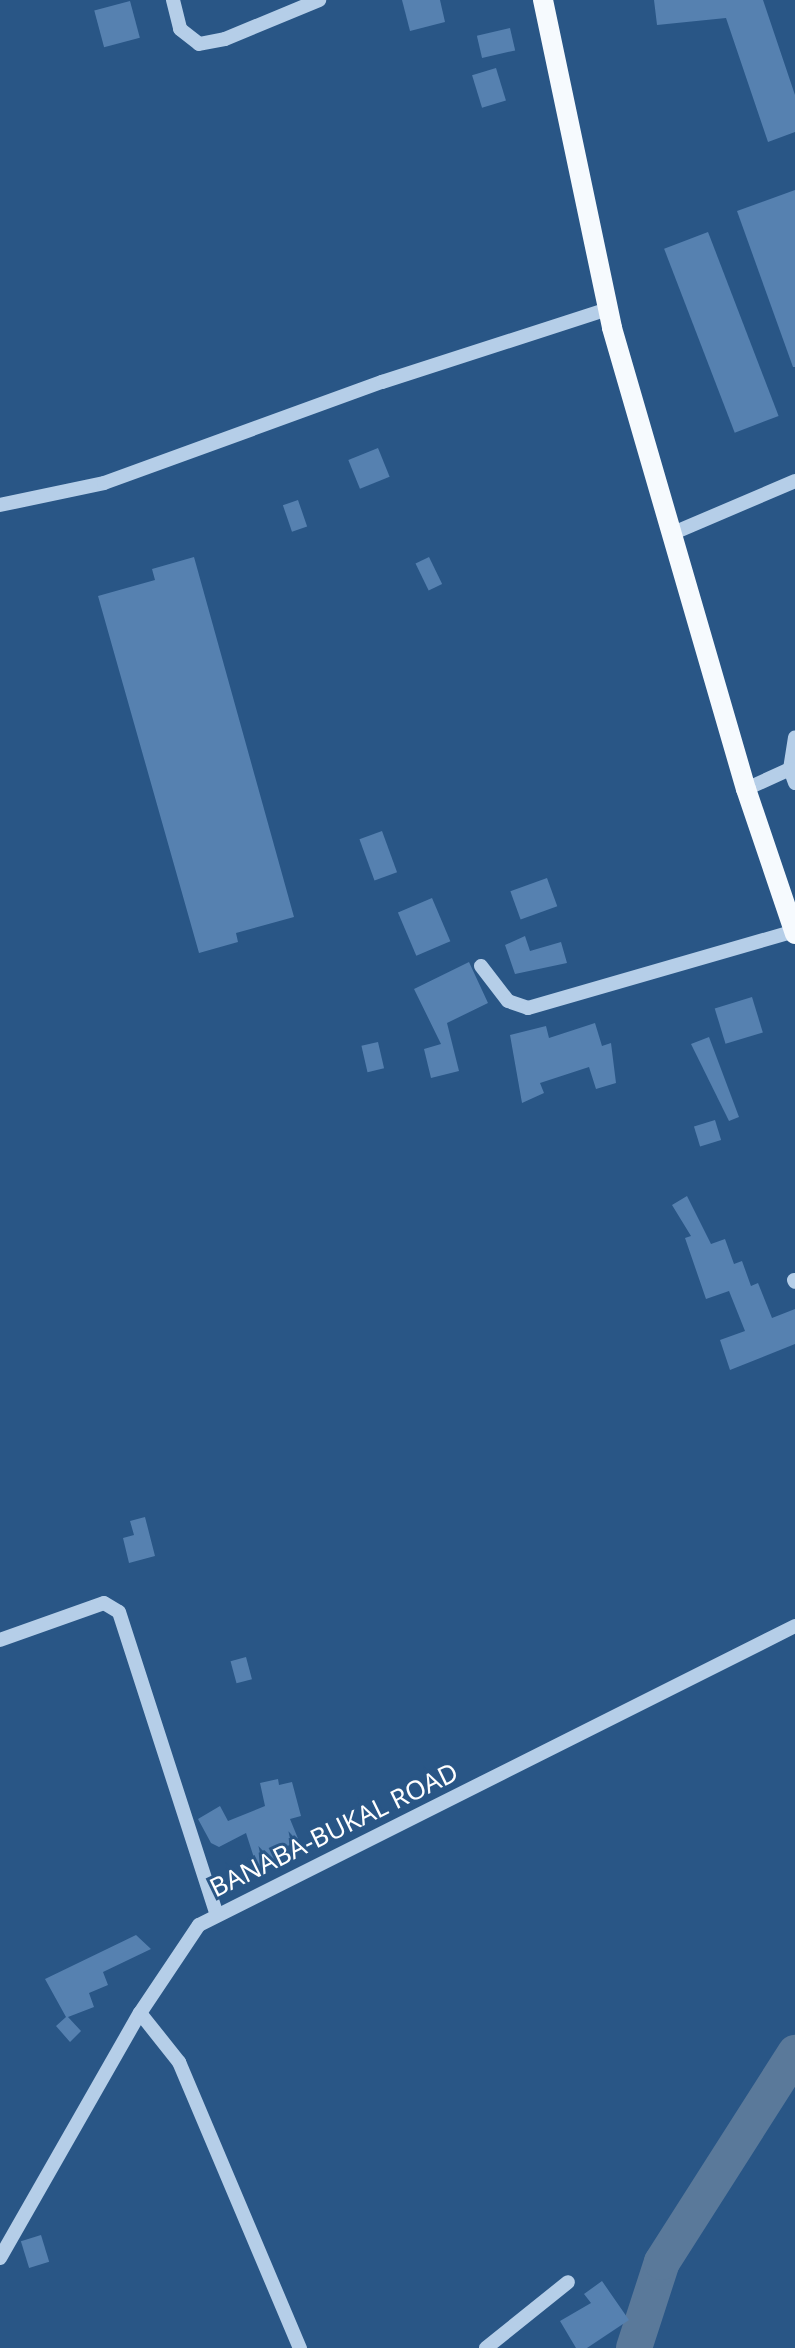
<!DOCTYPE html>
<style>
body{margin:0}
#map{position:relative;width:795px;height:2348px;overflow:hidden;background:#295686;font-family:"Noto Sans",sans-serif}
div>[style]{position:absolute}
.river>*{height:36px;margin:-18px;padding:0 18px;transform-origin:18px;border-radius:18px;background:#5a799a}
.building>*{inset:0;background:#5681b0;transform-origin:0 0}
.minor>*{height:14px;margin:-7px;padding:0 7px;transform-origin:7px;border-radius:7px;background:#b5cee8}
.major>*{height:20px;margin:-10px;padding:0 10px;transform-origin:10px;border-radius:10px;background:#f6fafe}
span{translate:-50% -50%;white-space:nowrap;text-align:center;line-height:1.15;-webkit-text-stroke:6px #295686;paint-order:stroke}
.street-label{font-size:26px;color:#fff}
</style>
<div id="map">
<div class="river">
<i style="left:634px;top:2348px;width:90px;rotate:-72deg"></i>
<i style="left:662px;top:2262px;width:248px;rotate:-57.5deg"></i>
</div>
<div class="building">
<i style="clip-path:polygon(402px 0,440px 0,445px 22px,410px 31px)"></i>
<i style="clip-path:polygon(654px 0,763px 0,795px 95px,795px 132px,768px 142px,726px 18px,657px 25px)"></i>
<i style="left:130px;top:1px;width:38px;height:37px;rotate:75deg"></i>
<i style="left:510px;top:28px;width:23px;height:34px;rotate:77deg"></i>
<i style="left:496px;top:68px;width:34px;height:25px;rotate:73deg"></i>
<i style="clip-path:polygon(795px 190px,795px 367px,793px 367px,737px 211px)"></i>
<i style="left:708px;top:232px;width:197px;height:47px;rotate:69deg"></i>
<i style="left:378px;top:448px;width:31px;height:32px;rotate:68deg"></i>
<i style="left:298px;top:500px;width:28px;height:16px;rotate:71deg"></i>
<i style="clip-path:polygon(194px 557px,294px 917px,236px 933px,238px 942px,199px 953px,98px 596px,155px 580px,152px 569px)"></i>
<i style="left:429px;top:557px;width:30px;height:15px;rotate:64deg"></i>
<i style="left:382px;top:831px;width:44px;height:24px;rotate:70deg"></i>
<i style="left:547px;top:878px;width:30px;height:39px;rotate:70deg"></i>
<i style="left:432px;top:898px;width:47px;height:37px;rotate:67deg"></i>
<i style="clip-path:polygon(525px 936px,530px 951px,561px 942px,567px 963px,515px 974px,505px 945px)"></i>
<i style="clip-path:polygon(469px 962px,488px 1003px,447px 1023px,459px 1071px,431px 1078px,424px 1049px,441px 1044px,414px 989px)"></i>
<i style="left:752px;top:997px;width:37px;height:39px;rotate:73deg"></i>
<i style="clip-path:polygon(595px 1023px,602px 1046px,611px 1043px,616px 1083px,596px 1089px,589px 1067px,540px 1083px,544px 1093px,522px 1103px,510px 1035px,546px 1026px,549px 1038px)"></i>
<i style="clip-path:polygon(709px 1037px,739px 1117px,729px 1121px,691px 1044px)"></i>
<i style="left:378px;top:1042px;width:27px;height:17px;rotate:77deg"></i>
<i style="left:715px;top:1120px;width:21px;height:22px;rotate:73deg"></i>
<i style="clip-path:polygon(687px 1196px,711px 1244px,725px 1239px,734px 1264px,742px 1261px,751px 1286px,758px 1283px,772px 1318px,795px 1309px,795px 1344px,730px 1370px,720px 1340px,745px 1331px,729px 1291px,706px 1299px,685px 1238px,691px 1236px,672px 1205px)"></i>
<i style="clip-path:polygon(145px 1517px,155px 1556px,129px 1563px,123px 1538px,134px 1535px,130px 1521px)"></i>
<i style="left:246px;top:1657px;width:23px;height:16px;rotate:75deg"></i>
<i style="clip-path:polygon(278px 1779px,279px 1785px,292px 1782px,301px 1816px,290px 1819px,299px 1841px,278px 1850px,281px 1859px,257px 1867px,246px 1833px,219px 1847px,211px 1843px,198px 1819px,220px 1806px,228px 1821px,265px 1806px,260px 1783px)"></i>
<i style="clip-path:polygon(136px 1935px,151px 1949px,103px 1972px,108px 1985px,89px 1993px,94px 2007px,68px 2017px,81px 2031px,70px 2042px,56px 2026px,66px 2017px,45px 1979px)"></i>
<i style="left:41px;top:2235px;width:28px;height:21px;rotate:73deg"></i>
<i style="clip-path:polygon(602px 2281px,629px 2320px,587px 2348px,576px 2348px,560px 2321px,591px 2303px,584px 2294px)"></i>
</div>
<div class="minor">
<i style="left:173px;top:0;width:30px;rotate:76deg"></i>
<i style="left:180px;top:29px;width:24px;rotate:38deg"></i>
<i style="left:199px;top:44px;width:26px;rotate:-11deg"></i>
<i style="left:225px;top:39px;width:102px;rotate:-22.5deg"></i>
<i style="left:0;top:505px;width:106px;rotate:-11.9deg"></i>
<i style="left:104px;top:483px;width:296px;rotate:-20deg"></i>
<i style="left:382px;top:382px;width:237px;rotate:-17.9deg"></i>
<i style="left:671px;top:534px;width:135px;rotate:-23.1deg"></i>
<i style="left:790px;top:769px;width:32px;rotate:-81deg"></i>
<i style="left:746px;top:789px;width:48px;rotate:-24.4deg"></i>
<i style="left:790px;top:769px;width:15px;rotate:70deg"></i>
<i style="left:481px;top:966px;width:44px;rotate:52.4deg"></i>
<i style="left:508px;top:1001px;width:21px;rotate:19deg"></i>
<i style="left:528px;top:1008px;width:277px;rotate:-16.1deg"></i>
<i style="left:794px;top:1280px;width:2px;rotate:63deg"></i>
<i style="left:0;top:1640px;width:110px;rotate:-19.6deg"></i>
<i style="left:104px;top:1603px;width:17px;rotate:31deg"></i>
<i style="left:119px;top:1612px;width:315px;rotate:72.1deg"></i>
<i style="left:140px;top:2013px;width:63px;rotate:51.5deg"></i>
<i style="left:179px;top:2062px;width:311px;rotate:67.1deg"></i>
<i style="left:0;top:2258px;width:282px;rotate:-60.3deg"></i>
<i style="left:140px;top:2013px;width:106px;rotate:-56.2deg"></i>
<i style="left:199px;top:1925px;width:667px;rotate:-26.64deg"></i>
<i style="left:486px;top:2348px;width:105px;rotate:-38.8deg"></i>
</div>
<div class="major">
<i style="left:543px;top:0;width:335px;rotate:78.1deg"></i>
<i style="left:612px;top:328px;width:480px;rotate:73.8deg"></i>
<i style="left:746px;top:789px;width:153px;rotate:71.3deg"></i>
</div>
<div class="street-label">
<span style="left:334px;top:1830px;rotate:-26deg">BANABA-BUKAL ROAD</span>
</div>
</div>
